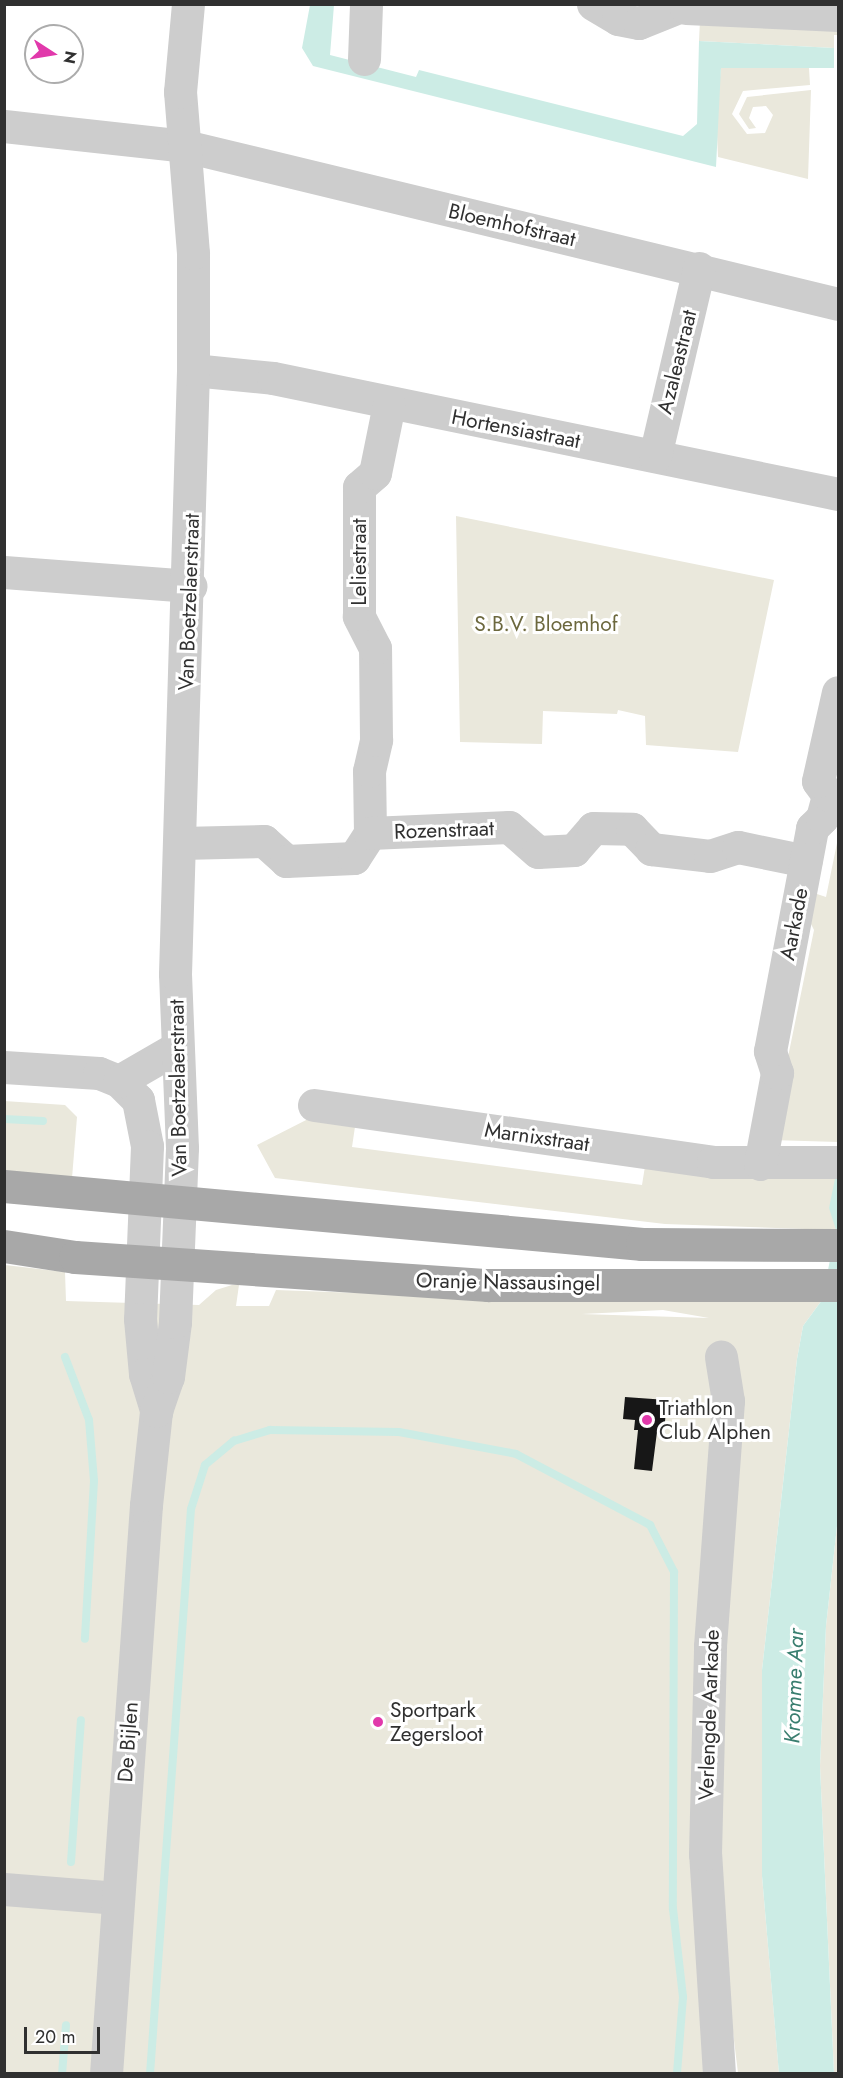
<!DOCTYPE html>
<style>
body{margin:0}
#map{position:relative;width:843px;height:2078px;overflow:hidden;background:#fff;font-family:Jost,sans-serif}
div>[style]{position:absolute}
.green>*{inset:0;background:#eae8dc}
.water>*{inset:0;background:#ccece5}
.stream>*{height:8px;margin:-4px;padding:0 4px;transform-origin:4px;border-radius:4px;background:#ccece5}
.building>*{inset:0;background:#171717}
.minor>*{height:33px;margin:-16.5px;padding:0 16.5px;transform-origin:16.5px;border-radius:16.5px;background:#cdcdcd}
.major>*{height:33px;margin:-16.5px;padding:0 16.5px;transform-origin:16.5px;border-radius:16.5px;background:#a8a8a8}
.dots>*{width:16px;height:16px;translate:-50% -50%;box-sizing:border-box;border:3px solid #fff;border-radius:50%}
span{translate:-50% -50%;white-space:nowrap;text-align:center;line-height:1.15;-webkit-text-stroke:6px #fff;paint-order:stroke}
.street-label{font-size:21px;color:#303030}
.park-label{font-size:21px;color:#6c683e}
.poi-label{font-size:21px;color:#303030}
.left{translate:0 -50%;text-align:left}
.water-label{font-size:22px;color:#397e6f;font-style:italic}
.frame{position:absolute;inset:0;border:6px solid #303030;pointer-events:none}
.north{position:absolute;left:24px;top:24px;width:60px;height:60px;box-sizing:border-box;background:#fff;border:2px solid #acacac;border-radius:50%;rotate:102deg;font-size:16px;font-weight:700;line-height:24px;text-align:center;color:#303030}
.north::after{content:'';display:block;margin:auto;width:21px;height:27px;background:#e139ab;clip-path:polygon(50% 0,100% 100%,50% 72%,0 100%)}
.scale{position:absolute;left:24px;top:2027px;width:76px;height:27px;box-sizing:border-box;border:3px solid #303030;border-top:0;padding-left:8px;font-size:18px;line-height:21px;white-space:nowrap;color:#303030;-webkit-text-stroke:4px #fff;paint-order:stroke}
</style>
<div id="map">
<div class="green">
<i style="clip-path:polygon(700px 20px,838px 25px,838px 35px,834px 35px,834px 48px,699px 41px)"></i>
<i style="clip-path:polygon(721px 68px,809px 68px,810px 85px,743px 91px,732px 114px,747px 134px,765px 133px,773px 115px,766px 106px,753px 107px,749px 118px,756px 128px,749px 129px,739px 114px,747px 97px,811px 90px,808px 179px,718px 157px,716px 113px)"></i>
<i style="clip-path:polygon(456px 516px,774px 580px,738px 752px,646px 745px,645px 716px,618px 710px,617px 714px,543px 711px,542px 744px,460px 742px)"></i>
<i style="clip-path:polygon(838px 838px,838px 1142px,771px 1140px,814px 930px,805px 912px,811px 892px,826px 897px)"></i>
<i style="clip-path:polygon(4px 1101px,65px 1105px,77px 1117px,72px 1178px,5px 1173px)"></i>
<i style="clip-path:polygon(316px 1115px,356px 1120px,352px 1147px,642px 1185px,646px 1160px,836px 1173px,836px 1230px,665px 1224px,275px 1178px,257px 1145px)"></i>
<i style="clip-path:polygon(evenodd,5px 1265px,65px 1272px,66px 1301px,199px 1305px,216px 1290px,232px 1285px,239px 1285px,236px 1306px,269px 1306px,276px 1290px,576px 1301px,822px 1300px,803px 1326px,797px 1359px,762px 1670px,762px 1876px,779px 2073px,738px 2073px,733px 2032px,730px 2073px,5px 2074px,5px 1265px,663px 1310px,709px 1318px,581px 1314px,582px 1314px,663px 1310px)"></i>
<i style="clip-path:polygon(838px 1517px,838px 2073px,834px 2073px,820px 1766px,826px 1626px)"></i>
</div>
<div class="water">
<i style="clip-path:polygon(310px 5px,334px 5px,330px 55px,416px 77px,419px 70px,683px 136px,697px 124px,699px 41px,834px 48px,834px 68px,721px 68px,716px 167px,313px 66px,302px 48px)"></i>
<i style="clip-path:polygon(838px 1164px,838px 1517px,826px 1626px,820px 1766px,834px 2073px,779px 2074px,762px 1876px,762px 1670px,797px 1359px,803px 1326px,822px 1300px,836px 1230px,829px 1208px)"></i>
</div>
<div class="stream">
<i style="left:4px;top:1119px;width:39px;rotate:3deg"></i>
<i style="left:65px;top:1357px;width:67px;rotate:69.1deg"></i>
<i style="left:89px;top:1420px;width:61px;rotate:85.3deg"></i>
<i style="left:94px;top:1481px;width:158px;rotate:93.3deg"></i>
<i style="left:71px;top:1862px;width:142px;rotate:-86deg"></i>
<i style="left:62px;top:2074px;width:49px;rotate:-85.3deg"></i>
<i style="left:150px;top:2074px;width:566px;rotate:-85.85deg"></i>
<i style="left:191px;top:1509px;width:46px;rotate:-72.3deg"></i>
<i style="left:205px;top:1465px;width:38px;rotate:-40deg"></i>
<i style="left:234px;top:1441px;width:38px;rotate:-17deg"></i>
<i style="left:270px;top:1430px;width:129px;rotate:0.9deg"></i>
<i style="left:399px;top:1432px;width:119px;rotate:10.6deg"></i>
<i style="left:516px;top:1454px;width:152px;rotate:27.9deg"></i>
<i style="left:650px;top:1525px;width:53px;rotate:62.9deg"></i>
<i style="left:674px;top:1572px;width:337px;rotate:90.2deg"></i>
<i style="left:673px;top:1909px;width:89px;rotate:83.5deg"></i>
<i style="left:683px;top:1997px;width:77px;rotate:94.5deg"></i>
</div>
<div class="building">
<i style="clip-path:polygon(625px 1397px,667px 1400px,664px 1432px,657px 1432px,652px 1471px,634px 1469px,638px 1430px,634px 1430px,635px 1420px,623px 1419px)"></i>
</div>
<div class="minor">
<i style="left:593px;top:4px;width:29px;rotate:31deg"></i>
<i style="left:618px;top:19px;width:21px;rotate:11deg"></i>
<i style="left:639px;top:23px;width:51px;rotate:-22deg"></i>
<i style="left:686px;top:8px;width:152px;rotate:2.6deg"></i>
<i style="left:364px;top:59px;width:55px;rotate:-87.9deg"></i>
<i style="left:4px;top:126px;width:182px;rotate:6.3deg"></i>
<i style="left:185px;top:146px;width:672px;rotate:13.6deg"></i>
<i style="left:193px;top:370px;width:80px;rotate:5.7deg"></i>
<i style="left:273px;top:378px;width:577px;rotate:11.6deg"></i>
<i style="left:655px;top:456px;width:193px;rotate:-76.8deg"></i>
<i style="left:4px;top:572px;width:187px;rotate:4.3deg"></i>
<i style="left:370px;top:833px;width:62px;rotate:-90.9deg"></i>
<i style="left:369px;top:771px;width:32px;rotate:-77deg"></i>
<i style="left:376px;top:740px;width:92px;rotate:-90.6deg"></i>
<i style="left:375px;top:648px;width:36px;rotate:-117deg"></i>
<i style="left:359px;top:616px;width:129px;rotate:-90deg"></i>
<i style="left:359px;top:487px;width:21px;rotate:-41deg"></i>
<i style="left:375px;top:473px;width:70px;rotate:-78.5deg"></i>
<i style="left:181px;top:843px;width:83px;rotate:-1.4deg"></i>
<i style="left:264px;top:841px;width:30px;rotate:42deg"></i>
<i style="left:286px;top:861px;width:68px;rotate:-2.5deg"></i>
<i style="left:354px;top:858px;width:30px;rotate:-57deg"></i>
<i style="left:370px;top:833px;width:139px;rotate:-2.5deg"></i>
<i style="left:509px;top:827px;width:38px;rotate:41deg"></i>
<i style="left:538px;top:852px;width:36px;rotate:-3deg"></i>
<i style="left:574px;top:850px;width:29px;rotate:-49deg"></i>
<i style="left:593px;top:828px;width:39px;rotate:1deg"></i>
<i style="left:632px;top:829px;width:28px;rotate:46deg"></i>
<i style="left:651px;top:849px;width:59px;rotate:6.8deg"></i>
<i style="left:710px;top:856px;width:29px;rotate:-18deg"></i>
<i style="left:738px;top:847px;width:69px;rotate:11.6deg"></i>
<i style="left:4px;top:1067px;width:95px;rotate:3.6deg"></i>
<i style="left:99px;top:1073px;width:22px;rotate:22deg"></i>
<i style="left:119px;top:1081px;width:27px;rotate:45deg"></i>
<i style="left:138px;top:1100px;width:47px;rotate:78.9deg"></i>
<i style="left:147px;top:1146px;width:173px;rotate:92.3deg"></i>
<i style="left:140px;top:1319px;width:55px;rotate:84.8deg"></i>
<i style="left:145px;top:1374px;width:39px;rotate:73deg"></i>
<i style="left:119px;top:1081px;width:66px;rotate:-30.1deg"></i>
<i style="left:314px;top:1105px;width:403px;rotate:8.1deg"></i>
<i style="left:713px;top:1162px;width:125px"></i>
<i style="left:760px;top:1164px;width:93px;rotate:-79.4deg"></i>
<i style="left:777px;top:1073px;width:23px;rotate:-108deg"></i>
<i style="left:770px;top:1051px;width:227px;rotate:-79.3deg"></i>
<i style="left:812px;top:828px;width:14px;rotate:-45deg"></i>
<i style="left:822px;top:818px;width:24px;rotate:-75deg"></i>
<i style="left:828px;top:795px;width:17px;rotate:-126deg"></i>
<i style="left:818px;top:781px;width:91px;rotate:-77.3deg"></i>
<i style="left:4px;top:1889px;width:114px;rotate:4.5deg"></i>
<i style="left:106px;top:2074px;width:570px;rotate:-85.98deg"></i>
<i style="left:146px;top:1505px;width:95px;rotate:-83.9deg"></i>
<i style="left:156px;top:1411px;width:36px;rotate:-71deg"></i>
<i style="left:168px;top:1377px;width:55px;rotate:-82.7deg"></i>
<i style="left:175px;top:1322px;width:174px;rotate:-87.7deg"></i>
<i style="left:182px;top:1148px;width:174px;rotate:-92.3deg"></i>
<i style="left:175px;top:974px;width:604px;rotate:-88.29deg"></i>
<i style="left:193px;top:370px;width:117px;rotate:-90deg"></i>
<i style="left:193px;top:253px;width:162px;rotate:-94.6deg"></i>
<i style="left:180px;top:92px;width:88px;rotate:-84.8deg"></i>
<i style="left:719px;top:2074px;width:220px;rotate:-93.6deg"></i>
<i style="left:705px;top:1854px;width:208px;rotate:-88.6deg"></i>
<i style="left:710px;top:1646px;width:246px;rotate:-85.8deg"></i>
<i style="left:728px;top:1401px;width:45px;rotate:-99deg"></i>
</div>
<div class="major">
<i style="left:4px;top:1186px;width:641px;rotate:5.19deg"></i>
<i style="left:642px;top:1244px;width:196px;rotate:0.3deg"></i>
<i style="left:4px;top:1246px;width:72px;rotate:8.8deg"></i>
<i style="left:75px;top:1257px;width:414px;rotate:3.9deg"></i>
<i style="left:488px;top:1285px;width:350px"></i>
</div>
<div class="dots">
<i style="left:647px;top:1420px;background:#e139ab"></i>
<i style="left:378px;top:1722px;background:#e139ab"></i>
</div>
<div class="street-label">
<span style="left:512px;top:225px;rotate:13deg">Bloemhofstraat</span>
<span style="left:677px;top:362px;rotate:-76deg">Azaleastraat</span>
<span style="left:516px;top:429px;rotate:11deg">Hortensiastraat</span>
<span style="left:359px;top:562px;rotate:-90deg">Leliestraat</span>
<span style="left:189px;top:602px;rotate:-88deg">Van Boetzelaerstraat</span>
<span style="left:444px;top:830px;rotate:-2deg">Rozenstraat</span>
<span style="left:794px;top:924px;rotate:-79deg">Aarkade</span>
<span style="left:178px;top:1088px;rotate:-91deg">Van Boetzelaerstraat</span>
<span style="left:537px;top:1137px;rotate:8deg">Marnixstraat</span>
<span style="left:508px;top:1282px;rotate:1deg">Oranje Nassausingel</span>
<span style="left:709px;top:1715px;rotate:-88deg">Verlengde Aarkade</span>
<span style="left:128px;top:1742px;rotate:-86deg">De Bijlen</span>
</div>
<div class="park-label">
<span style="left:546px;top:624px">S.B.V. Bloemhof</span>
</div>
<div class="poi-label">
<span class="left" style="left:659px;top:1420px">Triathlon<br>Club Alphen</span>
<span class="left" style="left:390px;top:1722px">Sportpark<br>Zegersloot</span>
</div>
<div class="water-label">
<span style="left:794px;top:1686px;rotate:-88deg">Kromme Aar</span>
</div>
<div class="frame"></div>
<div class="north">N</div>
<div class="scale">20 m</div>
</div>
